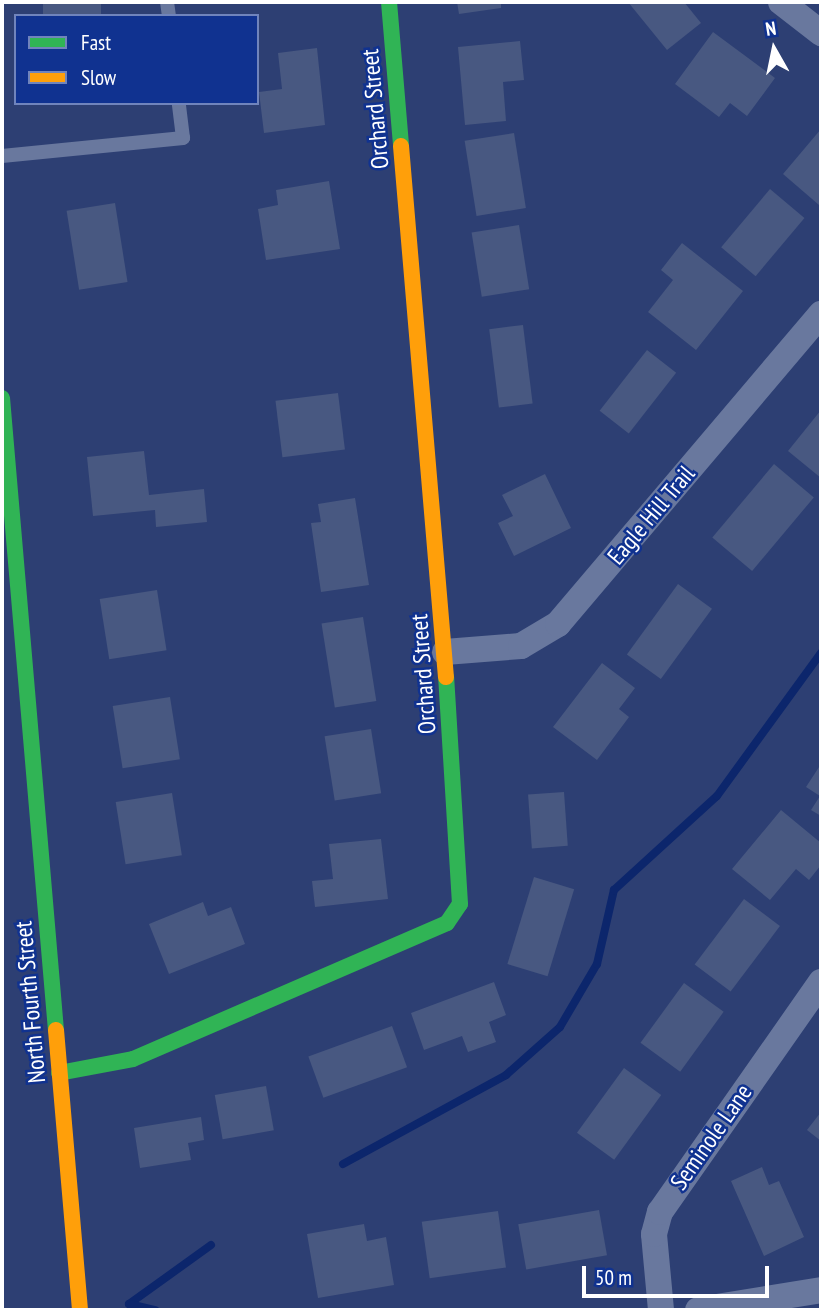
<!DOCTYPE html>
<style>
body{margin:0}
#map{position:relative;width:823px;height:1312px;overflow:hidden;background:#2d3f73;font-family:"PT Sans Narrow",sans-serif}
div>[style]{position:absolute}
.stream>*{height:8px;margin:-4px;padding:0 4px;transform-origin:4px;border-radius:4px;background:#0c266c}
.building>*{inset:0;background:#485881;transform-origin:0 0}
.lane>*{height:14px;margin:-7px;padding:0 7px;transform-origin:7px;border-radius:7px;background:#69789e}
.street>*{height:26px;margin:-13px;padding:0 13px;transform-origin:13px;border-radius:13px;background:#69789e}
.fast>*{height:16px;margin:-8px;padding:0 8px;transform-origin:8px;border-radius:8px;background:#30b455}
.slow>*{height:16px;margin:-8px;padding:0 8px;transform-origin:8px;border-radius:8px;background:#ff9f0a}
span{translate:-50% -50%;white-space:nowrap;text-align:center;line-height:1.15;-webkit-text-stroke:5px #103290;paint-order:stroke}
.street-label{font-size:24px;color:#fff}
.frame{position:absolute;inset:0;border:4px solid #fff;pointer-events:none}
.legend{position:absolute;left:14px;top:14px;width:245px;height:91px;box-sizing:border-box;background:#103290;border:2px solid #7084bc;margin:0;padding:9px 12px;list-style:none;font-size:21px;color:#fff}
.legend li{display:flex;align-items:center;gap:14px;height:35px}
.legend b{width:35px;border:2px solid #7084bc}
.north{position:absolute;left:739px;top:14px;width:70px;height:70px;-webkit-text-stroke:5px #103290;paint-order:stroke;rotate:351deg;font-size:19px;font-weight:700;line-height:28px;text-align:center;color:#fff}
.north::after{content:'';display:block;margin:auto;width:24px;height:32px;background:#fff;clip-path:polygon(50% 0,100% 100%,50% 72%,0 100%)}
.scale{position:absolute;left:582px;top:1266px;width:187px;height:32px;box-sizing:border-box;border:4px solid #fff;border-top:0;padding-left:9px;font-size:21px;line-height:24px;white-space:nowrap;color:#fff;-webkit-text-stroke:5px #103290;paint-order:stroke}
</style>
<div id="map">
<div class="stream">
<i style="left:343px;top:1164px;width:186px;rotate:-28.6deg"></i>
<i style="left:506px;top:1075px;width:72px;rotate:-41.6deg"></i>
<i style="left:560px;top:1027px;width:73px;rotate:-59.6deg"></i>
<i style="left:597px;top:964px;width:76px;rotate:-77.1deg"></i>
<i style="left:614px;top:890px;width:139px;rotate:-42.4deg"></i>
<i style="left:717px;top:796px;width:177px;rotate:-54deg"></i>
<i style="left:129px;top:1304px;width:101px;rotate:-35.7deg"></i>
<i style="left:129px;top:1304px;width:27px;rotate:13deg"></i>
</div>
<div class="building">
<i style="left:43px;top:2px;width:58px;height:14px"></i>
<i style="clip-path:polygon(457px 2px,501px 2px,501px 8px,459px 14px)"></i>
<i style="clip-path:polygon(628px 2px,684px 2px,701px 23px,667px 50px)"></i>
<i style="clip-path:polygon(713px 32px,775px 78px,747px 116px,730px 103px,719px 117px,675px 84px)"></i>
<i style="clip-path:polygon(520px 41px,524px 80px,503px 82px,506px 121px,465px 125px,458px 47px)"></i>
<i style="clip-path:polygon(317px 48px,325px 125px,264px 133px,259px 92px,282px 89px,278px 53px)"></i>
<i style="clip-path:polygon(821px 129px,821px 202px,819px 205px,783px 174px)"></i>
<i style="left:514px;top:133px;width:76px;height:50px;rotate:81deg"></i>
<i style="clip-path:polygon(329px 181px,340px 249px,266px 260px,258px 209px,278px 205px,276px 190px)"></i>
<i style="left:770px;top:189px;width:45px;height:76px;rotate:40deg"></i>
<i style="left:115px;top:203px;width:80px;height:49px;rotate:81deg"></i>
<i style="left:519px;top:225px;width:65px;height:48px;rotate:81deg"></i>
<i style="clip-path:polygon(682px 243px,743px 291px,696px 350px,648px 312px,673px 280px,661px 270px)"></i>
<i style="left:523px;top:325px;width:79px;height:34px;rotate:83deg"></i>
<i style="left:647px;top:350px;width:37px;height:77px;rotate:38deg"></i>
<i style="left:338px;top:393px;width:57px;height:63px;rotate:83deg"></i>
<i style="clip-path:polygon(821px 410px,821px 478px,788px 451px)"></i>
<i style="clip-path:polygon(144px 451px,149px 495px,204px 489px,207px 522px,156px 527px,155px 510px,93px 516px,87px 457px)"></i>
<i style="left:774px;top:464px;width:52px;height:96px;rotate:40deg"></i>
<i style="clip-path:polygon(545px 474px,571px 528px,514px 556px,498px 523px,513px 516px,502px 495px)"></i>
<i style="clip-path:polygon(355px 498px,369px 585px,321px 592px,311px 523px,321px 522px,318px 504px)"></i>
<i style="left:678px;top:584px;width:42px;height:87px;rotate:36deg"></i>
<i style="left:157px;top:590px;width:61px;height:58px;rotate:81deg"></i>
<i style="left:363px;top:617px;width:85px;height:42px;rotate:81deg"></i>
<i style="clip-path:polygon(602px 663px,635px 688px,619px 709px,629px 717px,597px 760px,553px 727px)"></i>
<i style="left:170px;top:697px;width:63px;height:58px;rotate:81deg"></i>
<i style="left:371px;top:729px;width:65px;height:47px;rotate:81deg"></i>
<i style="clip-path:polygon(821px 764px,821px 816px,811px 810px,820px 796px,806px 787px)"></i>
<i style="left:564px;top:792px;width:54px;height:36px;rotate:86deg"></i>
<i style="left:172px;top:793px;width:63px;height:57px;rotate:81deg"></i>
<i style="clip-path:polygon(781px 810px,821px 843px,821px 865px,809px 880px,796px 869px,770px 900px,732px 869px)"></i>
<i style="clip-path:polygon(381px 839px,388px 899px,315px 907px,312px 881px,333px 879px,329px 844px)"></i>
<i style="left:534px;top:877px;width:42px;height:91px;rotate:17deg"></i>
<i style="left:744px;top:899px;width:45px;height:82px;rotate:37deg"></i>
<i style="clip-path:polygon(203px 902px,208px 916px,231px 907px,245px 944px,169px 974px,149px 924px)"></i>
<i style="clip-path:polygon(494px 982px,506px 1015px,489px 1022px,496px 1042px,468px 1052px,462px 1036px,424px 1050px,411px 1013px)"></i>
<i style="left:684px;top:983px;width:49px;height:74px;rotate:36deg"></i>
<i style="left:392px;top:1026px;width:44px;height:89px;rotate:70deg"></i>
<i style="left:624px;top:1068px;width:46px;height:80px;rotate:36deg"></i>
<i style="left:266px;top:1086px;width:45px;height:52px;rotate:80deg"></i>
<i style="clip-path:polygon(821px 1112px,821px 1141px,807px 1130px)"></i>
<i style="clip-path:polygon(201px 1117px,204px 1140px,188px 1143px,191px 1160px,140px 1168px,134px 1128px)"></i>
<i style="clip-path:polygon(762px 1167px,769px 1185px,779px 1181px,804px 1237px,764px 1256px,731px 1181px)"></i>
<i style="left:599px;top:1210px;width:46px;height:82px;rotate:80deg"></i>
<i style="left:498px;top:1211px;width:57px;height:77px;rotate:82deg"></i>
<i style="clip-path:polygon(364px 1224px,367px 1241px,386px 1237px,394px 1285px,318px 1298px,307px 1234px)"></i>
</div>
<div class="lane">
<i style="left:167px;top:2px;width:14px;rotate:82deg"></i>
<i style="left:2px;top:156px;width:182px;rotate:-5.7deg"></i>
<i style="left:183px;top:138px;width:35px;rotate:-97deg"></i>
</div>
<div class="street">
<i style="left:781px;top:2px;width:51px;rotate:37.8deg"></i>
<i style="left:445px;top:652px;width:76px;rotate:-4.5deg"></i>
<i style="left:521px;top:646px;width:43px;rotate:-30.7deg"></i>
<i style="left:558px;top:624px;width:407px;rotate:-49.7deg"></i>
<i style="left:661px;top:1310px;width:76px;rotate:-95.3deg"></i>
<i style="left:654px;top:1234px;width:23px;rotate:-75deg"></i>
<i style="left:660px;top:1212px;width:281px;rotate:-55deg"></i>
<i style="left:698px;top:1310px;width:125px;rotate:-9.2deg"></i>
</div>
<div class="fast">
<i style="left:389px;top:2px;width:144px;rotate:85.2deg"></i>
<i style="left:2px;top:398px;width:634px;rotate:85.12deg"></i>
<i style="left:59px;top:1073px;width:75px;rotate:-10.7deg"></i>
<i style="left:133px;top:1059px;width:342px;rotate:-23.4deg"></i>
<i style="left:447px;top:923px;width:23px;rotate:-56deg"></i>
<i style="left:460px;top:904px;width:227px;rotate:-93.5deg"></i>
</div>
<div class="slow">
<i style="left:401px;top:146px;width:533px;rotate:85.16deg"></i>
<i style="left:56px;top:1030px;width:281px;rotate:85.1deg"></i>
</div>
<div class="street-label">
<span style="left:375px;top:109px;rotate:-95deg">Orchard Street</span>
<span style="left:651px;top:515px;rotate:-50deg">Eagle Hill Trail</span>
<span style="left:423px;top:674px;rotate:-94deg">Orchard Street</span>
<span style="left:30px;top:1002px;rotate:-95deg">North Fourth Street</span>
<span style="left:711px;top:1137px;rotate:-55deg">Seminole Lane</span>
</div>
<div class="frame"></div>
<ul class="legend">
<li><b style="height:9px;background:#30b455"></b>Fast</li>
<li><b style="height:9px;background:#ff9f0a"></b>Slow</li>
</ul>
<div class="north">N</div>
<div class="scale">50 m</div>
</div>
